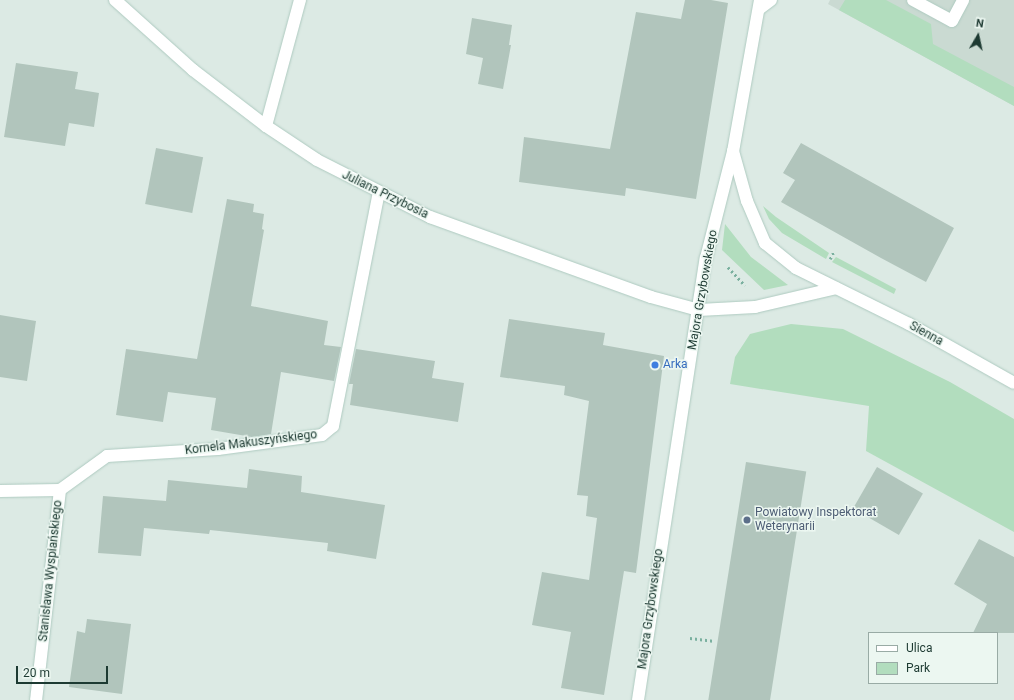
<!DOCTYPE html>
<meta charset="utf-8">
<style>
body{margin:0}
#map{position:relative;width:1014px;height:700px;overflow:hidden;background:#dceae4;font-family:Roboto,sans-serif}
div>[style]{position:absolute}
.built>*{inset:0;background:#cadad2}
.green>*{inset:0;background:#b2ddbe}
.building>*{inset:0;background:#b1c5bc;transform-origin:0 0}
.path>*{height:2.5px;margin-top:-1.25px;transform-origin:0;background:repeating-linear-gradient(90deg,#7ab09f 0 2px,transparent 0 5px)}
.roads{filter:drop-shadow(0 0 1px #aecac0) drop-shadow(0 0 1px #aecac0)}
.lane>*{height:12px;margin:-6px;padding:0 6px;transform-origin:6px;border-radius:6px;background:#fff}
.street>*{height:12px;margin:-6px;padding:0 6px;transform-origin:6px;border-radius:6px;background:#fff}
.secondary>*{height:12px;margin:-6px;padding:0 6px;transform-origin:6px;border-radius:6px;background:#fff}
.dots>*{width:11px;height:11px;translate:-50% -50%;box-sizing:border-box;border:2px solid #ecf7f1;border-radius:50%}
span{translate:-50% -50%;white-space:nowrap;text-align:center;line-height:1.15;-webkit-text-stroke:3px #ecf7f1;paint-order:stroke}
.street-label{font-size:12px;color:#1d3a32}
.shop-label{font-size:12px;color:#366cbe}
.left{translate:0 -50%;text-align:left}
.service-label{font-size:12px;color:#4e5e75}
.legend{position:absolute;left:868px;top:632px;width:130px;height:52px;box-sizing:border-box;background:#ecf7f1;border:1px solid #99aba5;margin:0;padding:5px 7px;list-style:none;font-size:12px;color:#1d3a32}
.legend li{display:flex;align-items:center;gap:8px;height:20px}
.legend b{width:20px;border:1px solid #99aba5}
.north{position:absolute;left:958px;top:16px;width:40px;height:40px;-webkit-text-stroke:3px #ecf7f1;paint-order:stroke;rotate:9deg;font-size:11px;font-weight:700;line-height:16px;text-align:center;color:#1d3a32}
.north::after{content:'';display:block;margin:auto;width:14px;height:18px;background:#1d3a32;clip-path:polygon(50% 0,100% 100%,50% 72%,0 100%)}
.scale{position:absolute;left:16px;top:666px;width:92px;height:18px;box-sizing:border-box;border:2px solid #1d3a32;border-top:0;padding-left:5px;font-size:12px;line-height:14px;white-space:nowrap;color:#1d3a32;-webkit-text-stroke:3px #ecf7f1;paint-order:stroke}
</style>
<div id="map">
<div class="built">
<i style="clip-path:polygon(830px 0,1014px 0,1014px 106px,828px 4px)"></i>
</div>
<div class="green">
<i style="clip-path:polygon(845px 0,886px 0,931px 24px,933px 44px,1014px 87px,1014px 106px,839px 10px)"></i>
<i style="clip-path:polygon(763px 206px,776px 217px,829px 253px,826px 259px,782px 233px,769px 219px)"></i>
<i style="clip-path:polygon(725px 224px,751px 257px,788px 285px,764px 290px,722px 250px)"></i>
<i style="clip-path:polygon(836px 257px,896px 289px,894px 294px,832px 262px)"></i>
<i style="clip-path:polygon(791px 324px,843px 329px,950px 382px,1014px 419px,1014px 532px,866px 451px,869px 406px,730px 384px,735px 357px,750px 334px)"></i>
</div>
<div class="building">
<i style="clip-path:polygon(685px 0,711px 0,728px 3px,696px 199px,626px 188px,625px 196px,519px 182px,524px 137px,610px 149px,636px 12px,681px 19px)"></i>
<i style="clip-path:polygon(472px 18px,512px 25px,509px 45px,511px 45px,503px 89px,478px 84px,483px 58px,466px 54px)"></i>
<i style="clip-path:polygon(16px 63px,78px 72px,75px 89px,99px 93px,94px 127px,69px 123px,65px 146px,4px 137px)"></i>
<i style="clip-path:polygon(801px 143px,954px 228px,926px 282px,881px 258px,781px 202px,795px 180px,783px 173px)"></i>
<i style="left:156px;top:148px;width:48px;height:57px;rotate:11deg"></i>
<i style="clip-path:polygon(227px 199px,254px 204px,253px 212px,264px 214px,262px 229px,264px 230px,251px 306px,328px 321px,324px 345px,341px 347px,334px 381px,281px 372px,271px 434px,252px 437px,211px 430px,216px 398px,168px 392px,163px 422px,116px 415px,126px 349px,197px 359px)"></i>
<i style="clip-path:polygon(0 315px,36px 321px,27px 381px,0 377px)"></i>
<i style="clip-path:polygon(509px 319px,605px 333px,603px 345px,664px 356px,636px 573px,624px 571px,604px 695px,561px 688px,571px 632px,532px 625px,542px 572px,589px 580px,597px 518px,586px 516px,588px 496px,577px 495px,589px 401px,564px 395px,565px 386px,500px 377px)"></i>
<i style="clip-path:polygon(356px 349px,435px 361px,432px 378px,464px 383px,458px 422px,350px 405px,353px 384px,349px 384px)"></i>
<i style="left:746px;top:462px;width:61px;height:242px;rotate:9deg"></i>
<i style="left:877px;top:467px;width:53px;height:48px;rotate:30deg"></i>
<i style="clip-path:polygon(249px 469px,302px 476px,301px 492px,385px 505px,376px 559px,327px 551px,328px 543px,210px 530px,209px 534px,144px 528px,141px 556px,98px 553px,103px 496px,166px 501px,168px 480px,247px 488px)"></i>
<i style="clip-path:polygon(979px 539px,1014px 557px,1014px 633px,973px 633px,987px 604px,954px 584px)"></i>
<i style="clip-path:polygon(87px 619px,131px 624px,122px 694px,69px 687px,77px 631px,85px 633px)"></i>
</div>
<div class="path">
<i style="left:830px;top:259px;width:9px;rotate:-63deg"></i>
<i style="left:728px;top:267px;width:25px;rotate:47deg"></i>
<i style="left:690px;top:638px;width:25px;rotate:7deg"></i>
</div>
<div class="roads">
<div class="lane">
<i style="left:913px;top:0;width:44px;rotate:28.3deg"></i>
<i style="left:952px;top:21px;width:24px;rotate:-62deg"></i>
<i style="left:60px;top:490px;width:58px;rotate:-35.9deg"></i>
<i style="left:107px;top:456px;width:111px;rotate:-3.6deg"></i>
<i style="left:218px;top:449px;width:105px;rotate:-7.7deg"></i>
<i style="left:322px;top:435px;width:14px;rotate:-39deg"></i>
<i style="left:333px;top:426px;width:238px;rotate:-78.9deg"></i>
</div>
<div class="street">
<i style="left:115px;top:0;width:105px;rotate:41.9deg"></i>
<i style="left:193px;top:70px;width:92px;rotate:37.5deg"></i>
<i style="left:266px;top:126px;width:61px;rotate:33.7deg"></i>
<i style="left:317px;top:160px;width:127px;rotate:26.8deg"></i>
<i style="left:430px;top:217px;width:235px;rotate:19.9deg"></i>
<i style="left:651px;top:297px;width:50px;rotate:15.2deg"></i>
<i style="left:699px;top:310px;width:56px;rotate:-3.1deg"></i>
<i style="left:755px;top:307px;width:83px;rotate:-13.2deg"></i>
<i style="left:759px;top:9px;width:15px;rotate:-37deg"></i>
<i style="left:266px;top:126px;width:131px;rotate:-74.9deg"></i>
<i style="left:0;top:491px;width:60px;rotate:-1deg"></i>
<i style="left:60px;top:490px;width:211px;rotate:96.5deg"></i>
<i style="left:638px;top:700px;width:447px;rotate:-81.3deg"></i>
<i style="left:706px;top:258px;width:110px;rotate:-75.8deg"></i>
</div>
<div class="secondary">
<i style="left:760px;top:0;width:153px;rotate:100.1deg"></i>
<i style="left:733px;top:151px;width:52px;rotate:74.4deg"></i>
<i style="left:747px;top:201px;width:46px;rotate:66.8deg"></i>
<i style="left:765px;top:243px;width:40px;rotate:39deg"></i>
<i style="left:796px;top:268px;width:126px;rotate:26.4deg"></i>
<i style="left:909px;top:324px;width:120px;rotate:29.3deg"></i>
</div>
</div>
<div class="dots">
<i style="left:655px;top:365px;background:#3f7fe0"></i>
<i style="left:747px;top:520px;background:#5c6f8a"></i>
</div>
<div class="street-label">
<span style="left:385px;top:195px;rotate:26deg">Juliana Przybosia</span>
<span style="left:703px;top:290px;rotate:-80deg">Majora Grzybowskiego</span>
<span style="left:926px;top:334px;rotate:29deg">Sienna</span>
<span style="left:251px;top:443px;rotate:-7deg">Kornela Makuszyńskiego</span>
<span style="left:51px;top:571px;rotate:-84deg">Stanisława Wyspiańskiego</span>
<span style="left:651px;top:609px;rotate:-82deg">Majora Grzybowskiego</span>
</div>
<div class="shop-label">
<span class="left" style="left:663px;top:365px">Arka</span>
</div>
<div class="service-label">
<span class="left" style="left:755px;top:520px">Powiatowy Inspektorat<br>Weterynarii</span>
</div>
<ul class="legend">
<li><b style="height:5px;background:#fff"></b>Ulica</li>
<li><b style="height:11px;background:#b2ddbe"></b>Park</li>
</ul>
<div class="north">N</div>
<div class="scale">20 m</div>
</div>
